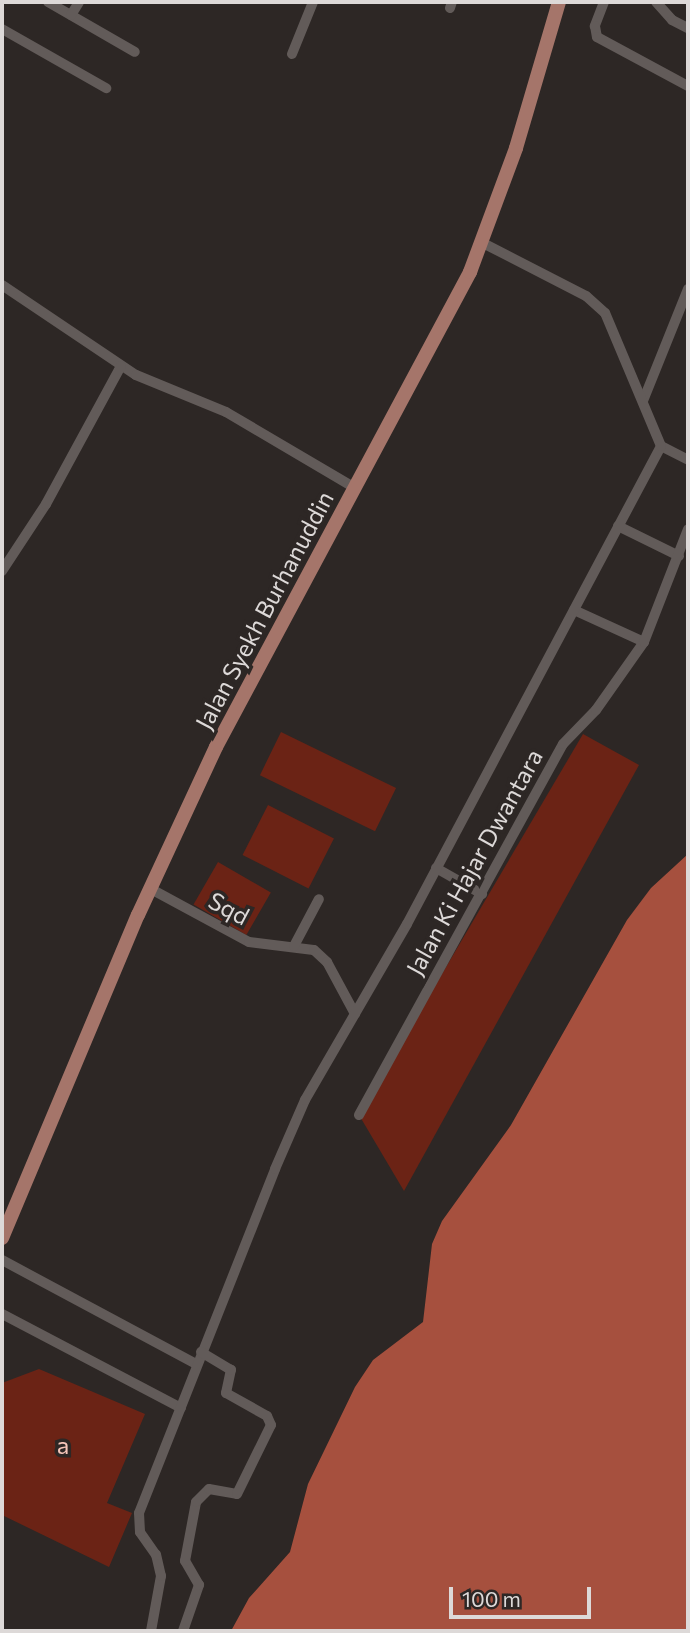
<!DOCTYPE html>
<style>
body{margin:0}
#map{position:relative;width:690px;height:1633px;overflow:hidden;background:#2d2725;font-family:Commissioner,sans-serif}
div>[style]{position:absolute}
.green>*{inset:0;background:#6b2315;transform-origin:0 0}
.water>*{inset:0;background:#a6503e}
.minor>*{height:10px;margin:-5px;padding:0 5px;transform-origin:5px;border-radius:5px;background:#625b59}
.major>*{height:14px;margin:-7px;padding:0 7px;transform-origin:7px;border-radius:7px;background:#a5756a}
span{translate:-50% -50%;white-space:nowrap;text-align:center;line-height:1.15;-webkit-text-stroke:7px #2d2725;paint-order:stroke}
.street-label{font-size:24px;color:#ddd9d8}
.park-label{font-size:24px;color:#f6c5b9}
.frame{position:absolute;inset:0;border:4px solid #ddd9d8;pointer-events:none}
.scale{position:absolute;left:449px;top:1587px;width:142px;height:32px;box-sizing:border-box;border:4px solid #ddd9d8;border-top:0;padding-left:9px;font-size:21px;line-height:24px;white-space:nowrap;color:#ddd9d8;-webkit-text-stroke:5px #2d2725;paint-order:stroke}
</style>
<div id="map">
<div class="green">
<i style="left:281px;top:732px;width:128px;height:48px;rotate:26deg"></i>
<i style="clip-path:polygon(583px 734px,639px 765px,404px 1191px,359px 1115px)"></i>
<i style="left:268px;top:805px;width:74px;height:56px;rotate:27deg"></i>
<i style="left:218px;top:862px;width:61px;height:49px;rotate:30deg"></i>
<i style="clip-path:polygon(39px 1369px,145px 1414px,107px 1503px,132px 1513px,109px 1567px,2px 1515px,2px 1383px)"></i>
</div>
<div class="water">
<i style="clip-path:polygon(688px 854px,688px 1631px,231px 1631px,249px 1598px,290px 1552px,308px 1484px,355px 1387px,373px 1360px,423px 1322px,432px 1244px,442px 1221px,511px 1125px,627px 920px,651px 888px)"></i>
</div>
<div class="minor">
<i style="left:48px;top:2px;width:100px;rotate:29.9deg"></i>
<i style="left:604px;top:2px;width:26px;rotate:111deg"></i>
<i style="left:595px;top:26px;width:11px;rotate:80deg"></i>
<i style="left:597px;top:37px;width:103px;rotate:28.3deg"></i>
<i style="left:656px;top:2px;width:24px;rotate:48deg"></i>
<i style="left:672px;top:20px;width:18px;rotate:27deg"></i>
<i style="left:450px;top:8px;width:6px;rotate:-72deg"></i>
<i style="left:71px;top:15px;width:15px;rotate:-58deg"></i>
<i style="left:2px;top:29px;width:120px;rotate:29.6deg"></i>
<i style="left:292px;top:54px;width:56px;rotate:-68deg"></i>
<i style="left:2px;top:285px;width:161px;rotate:33.9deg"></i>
<i style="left:136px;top:375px;width:97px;rotate:22.3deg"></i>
<i style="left:226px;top:412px;width:150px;rotate:30.5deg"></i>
<i style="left:643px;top:401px;width:121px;rotate:-68.1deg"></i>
<i style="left:661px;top:446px;width:30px;rotate:27deg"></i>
<i style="left:618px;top:526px;width:68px;rotate:26.2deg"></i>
<i style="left:2px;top:571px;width:80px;rotate:-56.7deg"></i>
<i style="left:46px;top:504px;width:157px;rotate:-61.5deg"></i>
<i style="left:574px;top:610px;width:77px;rotate:24.6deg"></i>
<i style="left:436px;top:868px;width:53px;rotate:29.5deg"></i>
<i style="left:151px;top:889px;width:111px;rotate:28.4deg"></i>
<i style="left:249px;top:942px;width:65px;rotate:7deg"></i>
<i style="left:314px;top:950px;width:18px;rotate:43deg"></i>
<i style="left:327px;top:962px;width:59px;rotate:61.7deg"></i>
<i style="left:294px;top:946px;width:53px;rotate:-62deg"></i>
<i style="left:359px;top:1115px;width:423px;rotate:-61.2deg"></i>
<i style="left:563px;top:744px;width:47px;rotate:-45.9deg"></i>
<i style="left:596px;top:710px;width:83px;rotate:-54.8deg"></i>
<i style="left:644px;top:642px;width:121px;rotate:-68.7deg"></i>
<i style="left:2px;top:1260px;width:220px;rotate:28.2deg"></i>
<i style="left:2px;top:1314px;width:202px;rotate:27.7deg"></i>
<i style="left:151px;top:1631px;width:56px;rotate:-79.7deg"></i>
<i style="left:161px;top:1576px;width:22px;rotate:-103deg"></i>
<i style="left:156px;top:1555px;width:28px;rotate:-125deg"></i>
<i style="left:140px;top:1532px;width:19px;rotate:-93deg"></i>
<i style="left:139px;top:1513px;width:370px;rotate:-68.4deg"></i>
<i style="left:275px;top:1169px;width:75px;rotate:-66.5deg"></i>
<i style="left:305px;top:1100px;width:203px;rotate:-59.9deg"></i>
<i style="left:407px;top:924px;width:541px;rotate:-62.01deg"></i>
<i style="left:661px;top:446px;width:144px;rotate:-112.8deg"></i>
<i style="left:605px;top:313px;width:25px;rotate:-138deg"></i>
<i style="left:586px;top:296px;width:116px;rotate:-152.8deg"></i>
<i style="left:183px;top:1631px;width:49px;rotate:-70.8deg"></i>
<i style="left:199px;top:1585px;width:28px;rotate:-120deg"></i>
<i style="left:185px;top:1561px;width:60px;rotate:-79.4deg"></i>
<i style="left:196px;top:1502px;width:18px;rotate:-45deg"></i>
<i style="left:209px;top:1489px;width:28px;rotate:10deg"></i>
<i style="left:237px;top:1494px;width:77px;rotate:-63.8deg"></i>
<i style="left:271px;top:1425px;width:10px;rotate:-114deg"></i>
<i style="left:267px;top:1416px;width:47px;rotate:-150.7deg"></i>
<i style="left:226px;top:1393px;width:24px;rotate:-78deg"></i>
<i style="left:231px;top:1370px;width:35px;rotate:-149deg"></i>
</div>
<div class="major">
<i style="left:2px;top:1238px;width:350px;rotate:-67.2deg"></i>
<i style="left:138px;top:915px;width:185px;rotate:-65.1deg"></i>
<i style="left:216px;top:747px;width:539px;rotate:-61.86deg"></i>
<i style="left:470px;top:272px;width:132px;rotate:-69.6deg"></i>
<i style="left:516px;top:148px;width:152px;rotate:-73.6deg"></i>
</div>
<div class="street-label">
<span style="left:264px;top:610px;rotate:-62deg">Jalan Syekh Burhanuddin</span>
<span style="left:474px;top:862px;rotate:-61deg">Jalan Ki Hajar Dwantara</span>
<span style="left:229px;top:908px;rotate:28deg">Sqd</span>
</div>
<div class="park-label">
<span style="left:63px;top:1445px">a</span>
</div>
<div class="frame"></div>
<div class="scale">100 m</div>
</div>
